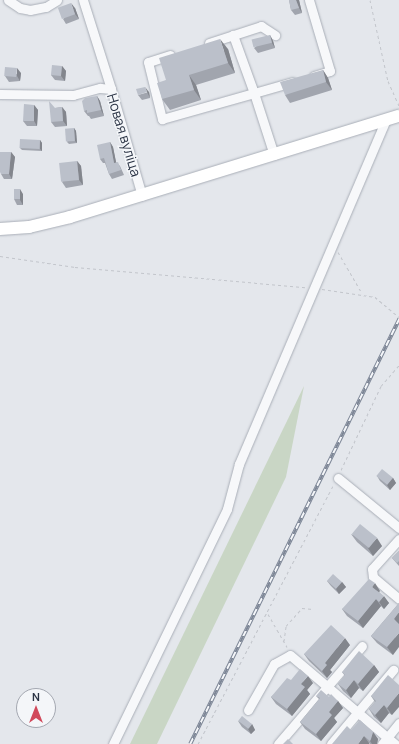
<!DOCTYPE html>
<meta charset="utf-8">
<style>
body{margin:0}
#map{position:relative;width:399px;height:744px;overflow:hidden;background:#e4e7ec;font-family:Manrope,sans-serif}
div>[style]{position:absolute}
.green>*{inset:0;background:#c9d6c5}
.path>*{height:1px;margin-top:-0.5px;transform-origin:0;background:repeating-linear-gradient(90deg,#c2c5cb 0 3px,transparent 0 6px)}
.roads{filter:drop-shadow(0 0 1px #a9aeb7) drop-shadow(0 0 1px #a9aeb7)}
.minor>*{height:9px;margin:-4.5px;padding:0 4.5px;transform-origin:4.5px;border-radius:4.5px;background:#f7f8fa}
.major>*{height:12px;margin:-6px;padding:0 6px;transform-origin:6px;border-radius:6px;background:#fff}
.rail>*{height:3.5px;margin-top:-1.75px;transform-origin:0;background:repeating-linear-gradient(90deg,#f4f6f9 0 6px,#7d8696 0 12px);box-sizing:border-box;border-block:1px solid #7d8696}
.wall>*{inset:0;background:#a1a5ae}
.shaded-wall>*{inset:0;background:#83868d}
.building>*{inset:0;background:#bbc0ca;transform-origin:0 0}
span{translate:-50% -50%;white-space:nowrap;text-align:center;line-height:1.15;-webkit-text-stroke:3px #f4f6f9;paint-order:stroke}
.street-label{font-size:14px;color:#2b3445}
.north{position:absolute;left:16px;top:688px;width:40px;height:40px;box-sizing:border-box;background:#f4f6f9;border:1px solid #a4a8b1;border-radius:50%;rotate:0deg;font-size:11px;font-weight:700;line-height:16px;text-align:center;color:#2b3445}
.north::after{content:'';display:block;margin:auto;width:14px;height:18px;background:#d1495b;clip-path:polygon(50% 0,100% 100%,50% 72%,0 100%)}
</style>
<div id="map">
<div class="green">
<i style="clip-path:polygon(304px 386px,286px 477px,157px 744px,130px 744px)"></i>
</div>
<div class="path">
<i style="left:370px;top:0;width:83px;rotate:77.5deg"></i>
<i style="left:388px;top:81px;width:27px;rotate:66deg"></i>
<i style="left:338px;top:252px;width:48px;rotate:59.7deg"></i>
<i style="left:0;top:256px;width:76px;rotate:8.3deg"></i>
<i style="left:75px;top:267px;width:231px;rotate:5deg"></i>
<i style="left:322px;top:289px;width:54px;rotate:8.6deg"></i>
<i style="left:375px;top:297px;width:31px;rotate:40deg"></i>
<i style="left:341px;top:470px;width:93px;rotate:-64.5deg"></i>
<i style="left:381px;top:386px;width:28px;rotate:-49deg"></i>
<i style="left:268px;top:614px;width:38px;rotate:60deg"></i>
<i style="left:284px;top:641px;width:15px;rotate:-82deg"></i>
<i style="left:286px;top:626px;width:24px;rotate:-48deg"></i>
<i style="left:302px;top:608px;width:11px;rotate:5deg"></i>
<i style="left:198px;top:744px;width:291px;rotate:-62.4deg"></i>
</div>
<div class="roads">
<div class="minor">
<i style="left:8px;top:0;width:14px;rotate:34deg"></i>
<i style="left:20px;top:8px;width:10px;rotate:11deg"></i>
<i style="left:30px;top:10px;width:16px;rotate:-11deg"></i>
<i style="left:46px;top:7px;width:13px;rotate:-32deg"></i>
<i style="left:83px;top:0;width:93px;rotate:72.5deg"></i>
<i style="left:309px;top:0;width:74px;rotate:73.5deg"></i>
<i style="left:330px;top:71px;width:17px;rotate:163deg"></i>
<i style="left:209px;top:43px;width:55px;rotate:-18.1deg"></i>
<i style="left:261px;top:26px;width:17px;rotate:33deg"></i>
<i style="left:170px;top:55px;width:23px;rotate:162deg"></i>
<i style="left:148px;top:62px;width:59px;rotate:76.2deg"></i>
<i style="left:162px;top:119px;width:96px;rotate:-15.8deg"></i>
<i style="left:254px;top:93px;width:62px;rotate:-109.9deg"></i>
<i style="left:0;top:94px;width:73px;rotate:0.8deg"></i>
<i style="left:73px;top:95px;width:28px;rotate:-15deg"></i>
<i style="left:100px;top:88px;width:11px;rotate:5deg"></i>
<i style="left:111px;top:89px;width:111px;rotate:73.8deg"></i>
<i style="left:274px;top:155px;width:65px;rotate:-107.9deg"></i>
<i style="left:254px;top:93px;width:40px;rotate:-16deg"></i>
<i style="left:338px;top:478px;width:79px;rotate:39.3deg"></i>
<i style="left:399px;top:539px;width:40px;rotate:132deg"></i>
<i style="left:372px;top:569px;width:8px;rotate:83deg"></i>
<i style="left:373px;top:577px;width:34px;rotate:40deg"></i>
<i style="left:248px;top:710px;width:53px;rotate:-60.5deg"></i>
<i style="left:274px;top:664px;width:18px;rotate:-29deg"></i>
<i style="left:290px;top:655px;width:138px;rotate:40.3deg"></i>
<i style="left:113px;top:744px;width:261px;rotate:-64.1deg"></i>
<i style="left:227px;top:509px;width:47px;rotate:-75.1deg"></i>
<i style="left:239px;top:464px;width:373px;rotate:-66.9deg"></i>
<i style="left:278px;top:744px;width:129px;rotate:-49.4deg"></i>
<i style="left:331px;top:744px;width:97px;rotate:-50deg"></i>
<i style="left:382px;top:744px;width:27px;rotate:-51deg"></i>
</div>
<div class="major">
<i style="left:0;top:229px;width:29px;rotate:-4deg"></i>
<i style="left:29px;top:227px;width:42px;rotate:-13.7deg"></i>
<i style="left:70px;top:217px;width:344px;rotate:-17.1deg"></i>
</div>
</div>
<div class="rail">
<i style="left:190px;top:744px;width:474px;rotate:-63.8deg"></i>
</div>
<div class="wall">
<i style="clip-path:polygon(289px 0,299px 0,302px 13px,295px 15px,291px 10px)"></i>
<i style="clip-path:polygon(75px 8px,79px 19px,66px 24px,63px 19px)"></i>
<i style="clip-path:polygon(270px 35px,273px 41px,275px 48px,258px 53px,254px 48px)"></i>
<i style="clip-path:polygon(228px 49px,235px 73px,196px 85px,201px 100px,170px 110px,162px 99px,166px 80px)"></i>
<i style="clip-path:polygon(62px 66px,66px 71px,65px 81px,55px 80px,51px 75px)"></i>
<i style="clip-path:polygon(323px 70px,328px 78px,332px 90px,290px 103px,285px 95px)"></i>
<i style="clip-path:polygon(21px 73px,20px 81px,9px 82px,5px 76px)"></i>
<i style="clip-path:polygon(149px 92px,150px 98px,142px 100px,138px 95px)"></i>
<i style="clip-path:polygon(97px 96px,100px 101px,104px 116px,91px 119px,89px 116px,88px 116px,84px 111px)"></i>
<i style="clip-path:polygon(34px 105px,38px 110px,37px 126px,27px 126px,23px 121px)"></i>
<i style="clip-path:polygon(62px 107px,66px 112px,67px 126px,55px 127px,51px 122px,55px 108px)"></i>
<i style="clip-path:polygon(74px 128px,76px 131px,77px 143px,69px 144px,67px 142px)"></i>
<i style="clip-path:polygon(40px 140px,42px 143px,42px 151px,22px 150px,20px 148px)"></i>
<i style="clip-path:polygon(110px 142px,113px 147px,116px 162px,120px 166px,124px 175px,112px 179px,109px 174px,105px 163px,103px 163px,100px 159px)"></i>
<i style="clip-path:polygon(11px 152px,15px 157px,12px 179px,4px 179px,1px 174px)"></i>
<i style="clip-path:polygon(77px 161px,81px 166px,83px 185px,66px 188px,62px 182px)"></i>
<i style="clip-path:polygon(23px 194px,23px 205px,17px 205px,14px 199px)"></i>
<i style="clip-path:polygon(377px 476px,393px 478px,396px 483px,390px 490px,380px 481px)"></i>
<i style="clip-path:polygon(351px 534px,382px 546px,373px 556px,357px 542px)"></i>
<i style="clip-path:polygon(399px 551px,399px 566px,392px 558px)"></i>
<i style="clip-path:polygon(327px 581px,342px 582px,346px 587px,339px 594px,331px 586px)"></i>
<i style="clip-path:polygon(380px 591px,379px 592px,389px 603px,384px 609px,381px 606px,363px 628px,347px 616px,342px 609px)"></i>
<i style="clip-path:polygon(399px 603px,393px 655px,377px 643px,371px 636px)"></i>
<i style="clip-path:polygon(350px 645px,330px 670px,332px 672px,327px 678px,309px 661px,304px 654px)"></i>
<i style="clip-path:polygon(374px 665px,379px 672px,363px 691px,359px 688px,351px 698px,343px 691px,338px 684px,345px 676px,342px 672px)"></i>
<i style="clip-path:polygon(291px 680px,313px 683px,307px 690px,310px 694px,292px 716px,276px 704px,271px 697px)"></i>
<i style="clip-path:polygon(399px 685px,392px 715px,389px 713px,381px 723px,374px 717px,369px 709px,375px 702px,371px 696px)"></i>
<i style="clip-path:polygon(316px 696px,329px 697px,338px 701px,343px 708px,334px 718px,337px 722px,321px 741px,305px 729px,300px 722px,319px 699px)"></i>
<i style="clip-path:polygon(238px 721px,252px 724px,255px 730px,251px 734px,242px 727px)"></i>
<i style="clip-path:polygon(351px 730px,373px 732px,378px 739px,377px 744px,370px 744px)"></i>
</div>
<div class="shaded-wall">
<i style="clip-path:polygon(296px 0,299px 0,302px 13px,299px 8px)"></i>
<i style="clip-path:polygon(71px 3px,75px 8px,79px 19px,75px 14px)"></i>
<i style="clip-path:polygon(270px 35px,273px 41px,275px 48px,272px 43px)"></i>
<i style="clip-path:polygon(220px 39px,228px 49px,235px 73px,228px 63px)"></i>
<i style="clip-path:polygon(62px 66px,66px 71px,65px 81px,61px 76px)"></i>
<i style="clip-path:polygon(17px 68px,21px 73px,20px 81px,17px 76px)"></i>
<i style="clip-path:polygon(323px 70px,328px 78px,332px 90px,326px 82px)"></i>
<i style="clip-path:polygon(189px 75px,196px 85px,201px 100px,194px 90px)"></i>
<i style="clip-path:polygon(145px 87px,149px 92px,150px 98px,147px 92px)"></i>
<i style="clip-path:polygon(97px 96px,100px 101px,104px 116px,101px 110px)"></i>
<i style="clip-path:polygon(34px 105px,38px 110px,37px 126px,34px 121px)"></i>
<i style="clip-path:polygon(62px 107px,66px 112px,67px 126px,63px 121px)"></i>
<i style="clip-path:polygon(74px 128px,76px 131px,77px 143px,75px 141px)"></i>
<i style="clip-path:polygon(40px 140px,42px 143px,42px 151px,40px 149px)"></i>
<i style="clip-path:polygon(110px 142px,113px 147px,117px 167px,114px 163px)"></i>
<i style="clip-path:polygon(11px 152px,15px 157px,12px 179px,9px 174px)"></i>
<i style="clip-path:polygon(77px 161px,81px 166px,83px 185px,79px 180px)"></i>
<i style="clip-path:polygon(20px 189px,23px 194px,23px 205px,20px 200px)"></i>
<i style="clip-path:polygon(393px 478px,396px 483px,390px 490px,387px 485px)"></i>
<i style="clip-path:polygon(377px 538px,382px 546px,373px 556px,368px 548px)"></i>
<i style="clip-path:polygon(342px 582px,346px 587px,339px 594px,336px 589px)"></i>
<i style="clip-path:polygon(375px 583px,380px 591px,377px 594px,372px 587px)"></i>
<i style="clip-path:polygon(384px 596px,389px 603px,384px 609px,379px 602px)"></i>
<i style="clip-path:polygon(376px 599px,381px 606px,363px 628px,358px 621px)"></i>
<i style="clip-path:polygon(399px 612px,399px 626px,394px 619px)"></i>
<i style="clip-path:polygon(399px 633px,399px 647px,393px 655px,387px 647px)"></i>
<i style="clip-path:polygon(345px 638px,350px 645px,330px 670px,332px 672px,327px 678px,322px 671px,325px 663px)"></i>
<i style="clip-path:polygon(374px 665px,379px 672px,363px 691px,358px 684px)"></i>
<i style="clip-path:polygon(308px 676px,313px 683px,307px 690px,310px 694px,292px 716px,287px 709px,301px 684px)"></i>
<i style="clip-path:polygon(354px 680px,359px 688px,351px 698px,346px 690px)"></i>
<i style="clip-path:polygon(399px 693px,399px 707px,392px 715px,387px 708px)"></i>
<i style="clip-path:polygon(338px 701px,343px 708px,334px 718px,337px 722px,321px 741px,316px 734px,329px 712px)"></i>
<i style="clip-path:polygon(384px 705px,389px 713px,381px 723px,375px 715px)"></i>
<i style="clip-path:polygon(252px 724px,255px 730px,251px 734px,248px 729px)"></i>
<i style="clip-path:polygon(373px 732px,378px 739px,377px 744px,372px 744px,370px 741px)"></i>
<i style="clip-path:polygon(364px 736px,369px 743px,369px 744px,358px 744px)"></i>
</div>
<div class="building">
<i style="clip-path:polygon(289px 0,296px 0,299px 8px,291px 10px)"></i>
<i style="left:71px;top:3px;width:12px;height:14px;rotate:70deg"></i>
<i style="left:270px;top:35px;width:8px;height:19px;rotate:76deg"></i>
<i style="clip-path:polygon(220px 39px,228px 63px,189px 75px,194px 90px,162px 99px,157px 83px,166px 80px,159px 58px)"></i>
<i style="left:52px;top:65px;width:10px;height:10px;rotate:6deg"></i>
<i style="left:5px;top:67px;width:12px;height:9px;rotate:5deg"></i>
<i style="clip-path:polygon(323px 70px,326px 82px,285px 95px,280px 82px)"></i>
<i style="clip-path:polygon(145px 87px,147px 92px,138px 95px,136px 89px)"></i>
<i style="clip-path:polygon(97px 96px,101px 110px,87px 113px,87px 110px,84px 111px,82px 101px,85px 98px)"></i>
<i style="clip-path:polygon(49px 101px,55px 108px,62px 107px,63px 121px,51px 122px)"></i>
<i style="clip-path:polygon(24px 104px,34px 105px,34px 121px,23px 121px)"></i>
<i style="left:74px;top:128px;width:13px;height:9px;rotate:86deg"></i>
<i style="left:20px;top:139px;width:20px;height:9px;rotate:3deg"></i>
<i style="clip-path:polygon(110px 142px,114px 163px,118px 162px,121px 170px,109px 174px,104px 158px,100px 159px,97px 145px)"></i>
<i style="clip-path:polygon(0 152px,11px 152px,9px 174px,1px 174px,0 172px)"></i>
<i style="left:77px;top:161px;width:19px;height:18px;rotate:84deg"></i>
<i style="left:14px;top:189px;width:6px;height:10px"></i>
<i style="left:382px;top:469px;width:14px;height:9px;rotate:39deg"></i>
<i style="left:360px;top:524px;width:22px;height:13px;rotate:39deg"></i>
<i style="clip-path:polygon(399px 551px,399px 561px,397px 563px,392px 558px)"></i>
<i style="left:333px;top:574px;width:12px;height:9px;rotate:42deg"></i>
<i style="clip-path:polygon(369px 579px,375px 583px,372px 587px,384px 596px,379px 602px,376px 599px,358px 621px,342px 609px)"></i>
<i style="clip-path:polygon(399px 603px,399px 612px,394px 619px,399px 624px,399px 633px,387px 647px,371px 636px)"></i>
<i style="clip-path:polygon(331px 625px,345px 638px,325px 663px,327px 665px,322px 671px,304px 654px)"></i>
<i style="clip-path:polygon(359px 651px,374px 665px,358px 684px,354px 680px,346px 690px,338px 684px,345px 675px,342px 672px)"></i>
<i style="clip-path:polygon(300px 669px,308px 676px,301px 684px,305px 687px,287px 709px,271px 697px,287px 678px,291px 680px)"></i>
<i style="clip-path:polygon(388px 675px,399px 685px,399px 693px,387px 708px,384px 705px,375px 715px,369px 709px,376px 701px,371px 696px)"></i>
<i style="clip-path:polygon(321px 690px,329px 697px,331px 694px,338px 701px,329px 712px,332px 715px,316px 734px,300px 722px,320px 698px,316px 696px)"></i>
<i style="left:242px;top:716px;width:13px;height:6px;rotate:39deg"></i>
<i style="clip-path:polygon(360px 720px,373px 732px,371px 739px,370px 741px,364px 736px,358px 744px,332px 744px,347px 726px,351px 730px)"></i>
<i style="clip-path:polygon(288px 739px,293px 744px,283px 744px)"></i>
</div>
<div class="street-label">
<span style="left:124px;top:135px;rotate:73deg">Новая вуліца</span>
</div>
<div class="north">N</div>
</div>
